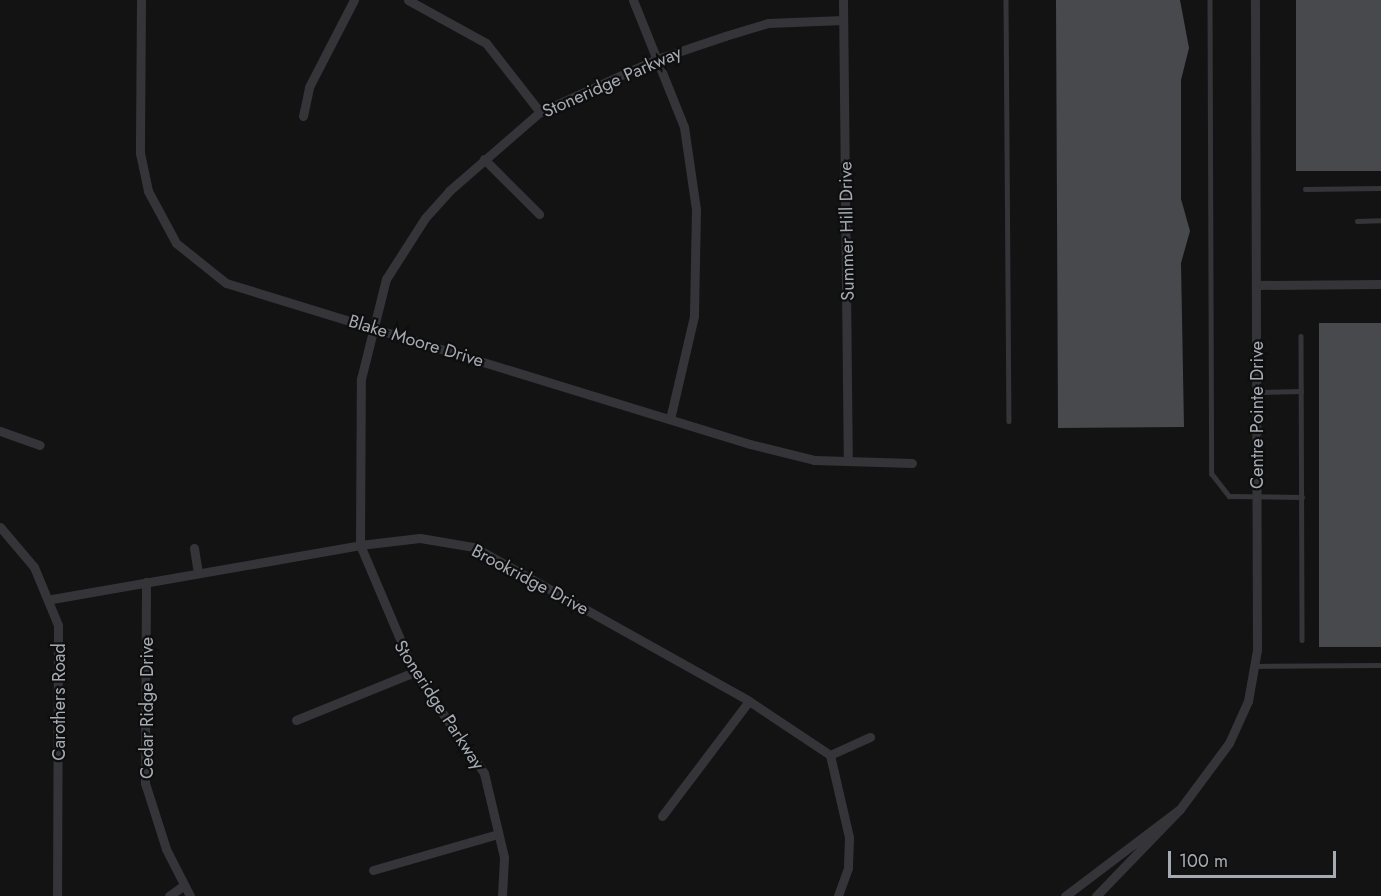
<!DOCTYPE html>
<style>
body{margin:0}
#map{position:relative;width:1381px;height:896px;overflow:hidden;background:#131314;font-family:Jost,sans-serif}
div>[style]{position:absolute}
.building>*{inset:0;background:#47494c;transform-origin:0 0}
.lane>*{height:4.5px;margin:-2.25px;padding:0 2.25px;transform-origin:2.25px;border-radius:2.25px;background:#353539}
.street>*{height:9px;margin:-4.5px;padding:0 4.5px;transform-origin:4.5px;border-radius:4.5px;background:#353539}
span{translate:-50% -50%;white-space:nowrap;text-align:center;line-height:1.15;-webkit-text-stroke:4.5px #0e0e0f;paint-order:stroke}
.street-label{font-size:18px;color:#a6abb3}
.scale{position:absolute;left:1168px;top:851px;width:168px;height:27px;box-sizing:border-box;border:3px solid #a6abb3;border-top:0;padding-left:8px;font-size:18px;line-height:21px;white-space:nowrap;color:#a6abb3;-webkit-text-stroke:4px #0e0e0f;paint-order:stroke}
</style>
<div id="map">
<div class="building">
<i style="clip-path:polygon(1056px 0,1180px 0,1189px 48px,1181px 80px,1181px 199px,1190px 231px,1181px 263px,1184px 427px,1058px 428px)"></i>
<i style="left:1296px;top:0;width:85px;height:171px"></i>
<i style="left:1319px;top:323px;width:62px;height:324px"></i>
</div>
<div class="lane">
<i style="left:1006px;top:0;width:421px;rotate:89.6deg"></i>
<i style="left:1210px;top:0;width:474px;rotate:89.8deg"></i>
<i style="left:1212px;top:474px;width:28px;rotate:52deg"></i>
<i style="left:1229px;top:496px;width:73px;rotate:0.8deg"></i>
<i style="left:1305px;top:189px;width:76px;rotate:-0.8deg"></i>
<i style="left:1357px;top:221px;width:24px;rotate:-2deg"></i>
<i style="left:1301px;top:336px;width:304px;rotate:89.8deg"></i>
<i style="left:1257px;top:392px;width:44px;rotate:-1.3deg"></i>
<i style="left:1255px;top:666px;width:126px;rotate:-0.5deg"></i>
</div>
<div class="street">
<i style="left:141px;top:0;width:153px;rotate:90.4deg"></i>
<i style="left:140px;top:153px;width:39px;rotate:78deg"></i>
<i style="left:148px;top:191px;width:59px;rotate:61.7deg"></i>
<i style="left:176px;top:243px;width:64px;rotate:38.7deg"></i>
<i style="left:226px;top:283px;width:548px;rotate:17.08deg"></i>
<i style="left:750px;top:444px;width:66px;rotate:14deg"></i>
<i style="left:814px;top:460px;width:98px;rotate:1.8deg"></i>
<i style="left:408px;top:0;width:89px;rotate:28.9deg"></i>
<i style="left:486px;top:43px;width:88px;rotate:52deg"></i>
<i style="left:633px;top:0;width:137px;rotate:68.1deg"></i>
<i style="left:684px;top:127px;width:83px;rotate:81.7deg"></i>
<i style="left:696px;top:209px;width:107px;rotate:91.1deg"></i>
<i style="left:694px;top:316px;width:106px;rotate:103.1deg"></i>
<i style="left:843px;top:0;width:461px;rotate:89.4deg"></i>
<i style="left:303px;top:116px;width:30px;rotate:-78deg"></i>
<i style="left:309px;top:87px;width:98px;rotate:-62.7deg"></i>
<i style="left:484px;top:159px;width:78px;rotate:45deg"></i>
<i style="left:1257px;top:285px;width:124px;rotate:-0.5deg"></i>
<i style="left:0;top:431px;width:42px;rotate:19.3deg"></i>
<i style="left:0;top:527px;width:52px;rotate:49.6deg"></i>
<i style="left:34px;top:567px;width:63px;rotate:67.5deg"></i>
<i style="left:58px;top:625px;width:271px;rotate:90.2deg"></i>
<i style="left:194px;top:548px;width:24px;rotate:81deg"></i>
<i style="left:146px;top:582px;width:201px;rotate:90.3deg"></i>
<i style="left:145px;top:783px;width:69px;rotate:72.3deg"></i>
<i style="left:166px;top:849px;width:53px;rotate:62.9deg"></i>
<i style="left:52px;top:599px;width:313px;rotate:-9.9deg"></i>
<i style="left:360px;top:545px;width:60px;rotate:-6.7deg"></i>
<i style="left:420px;top:538px;width:55px;rotate:9.5deg"></i>
<i style="left:474px;top:547px;width:315px;rotate:29.2deg"></i>
<i style="left:749px;top:701px;width:97px;rotate:33.7deg"></i>
<i style="left:830px;top:755px;width:84px;rotate:77deg"></i>
<i style="left:849px;top:837px;width:31px;rotate:92deg"></i>
<i style="left:848px;top:868px;width:30px;rotate:110deg"></i>
<i style="left:296px;top:720px;width:127px;rotate:-22.1deg"></i>
<i style="left:830px;top:755px;width:44px;rotate:-24.2deg"></i>
<i style="left:1180px;top:809px;width:82px;rotate:-53.4deg"></i>
<i style="left:1229px;top:743px;width:46px;rotate:-65.7deg"></i>
<i style="left:1248px;top:701px;width:52px;rotate:-80deg"></i>
<i style="left:1257px;top:650px;width:650px;rotate:-90.18deg"></i>
<i style="left:662px;top:816px;width:144px;rotate:-52.9deg"></i>
<i style="left:373px;top:870px;width:130px;rotate:-16.1deg"></i>
<i style="left:169px;top:896px;width:17px;rotate:-36deg"></i>
<i style="left:502px;top:896px;width:39px;rotate:-87deg"></i>
<i style="left:504px;top:857px;width:86px;rotate:-103.4deg"></i>
<i style="left:484px;top:773px;width:123px;rotate:-124.7deg"></i>
<i style="left:414px;top:672px;width:138px;rotate:-113deg"></i>
<i style="left:360px;top:545px;width:166px;rotate:-89.7deg"></i>
<i style="left:361px;top:379px;width:103px;rotate:-76deg"></i>
<i style="left:386px;top:279px;width:72px;rotate:-57.4deg"></i>
<i style="left:425px;top:218px;width:36px;rotate:-48deg"></i>
<i style="left:449px;top:191px;width:121px;rotate:-41deg"></i>
<i style="left:540px;top:112px;width:128px;rotate:-24.4deg"></i>
<i style="left:657px;top:59px;width:72px;rotate:-18.7deg"></i>
<i style="left:725px;top:36px;width:45px;rotate:-16.8deg"></i>
<i style="left:768px;top:23px;width:75px;rotate:-2.3deg"></i>
<i style="left:1065px;top:896px;width:144px;rotate:-37.1deg"></i>
<i style="left:1180px;top:809px;width:121px;rotate:134deg"></i>
</div>
<div class="street-label">
<span style="left:612px;top:82px;rotate:-24deg">Stoneridge Parkway</span>
<span style="left:847px;top:231px;rotate:-91deg">Summer Hill Drive</span>
<span style="left:416px;top:341px;rotate:17deg">Blake Moore Drive</span>
<span style="left:1257px;top:415px;rotate:-90deg">Centre Pointe Drive</span>
<span style="left:530px;top:580px;rotate:28deg">Brookridge Drive</span>
<span style="left:59px;top:702px;rotate:-90deg">Carothers Road</span>
<span style="left:439px;top:705px;rotate:57deg">Stoneridge Parkway</span>
<span style="left:147px;top:708px;rotate:-90deg">Cedar Ridge Drive</span>
</div>
<div class="scale">100 m</div>
</div>
